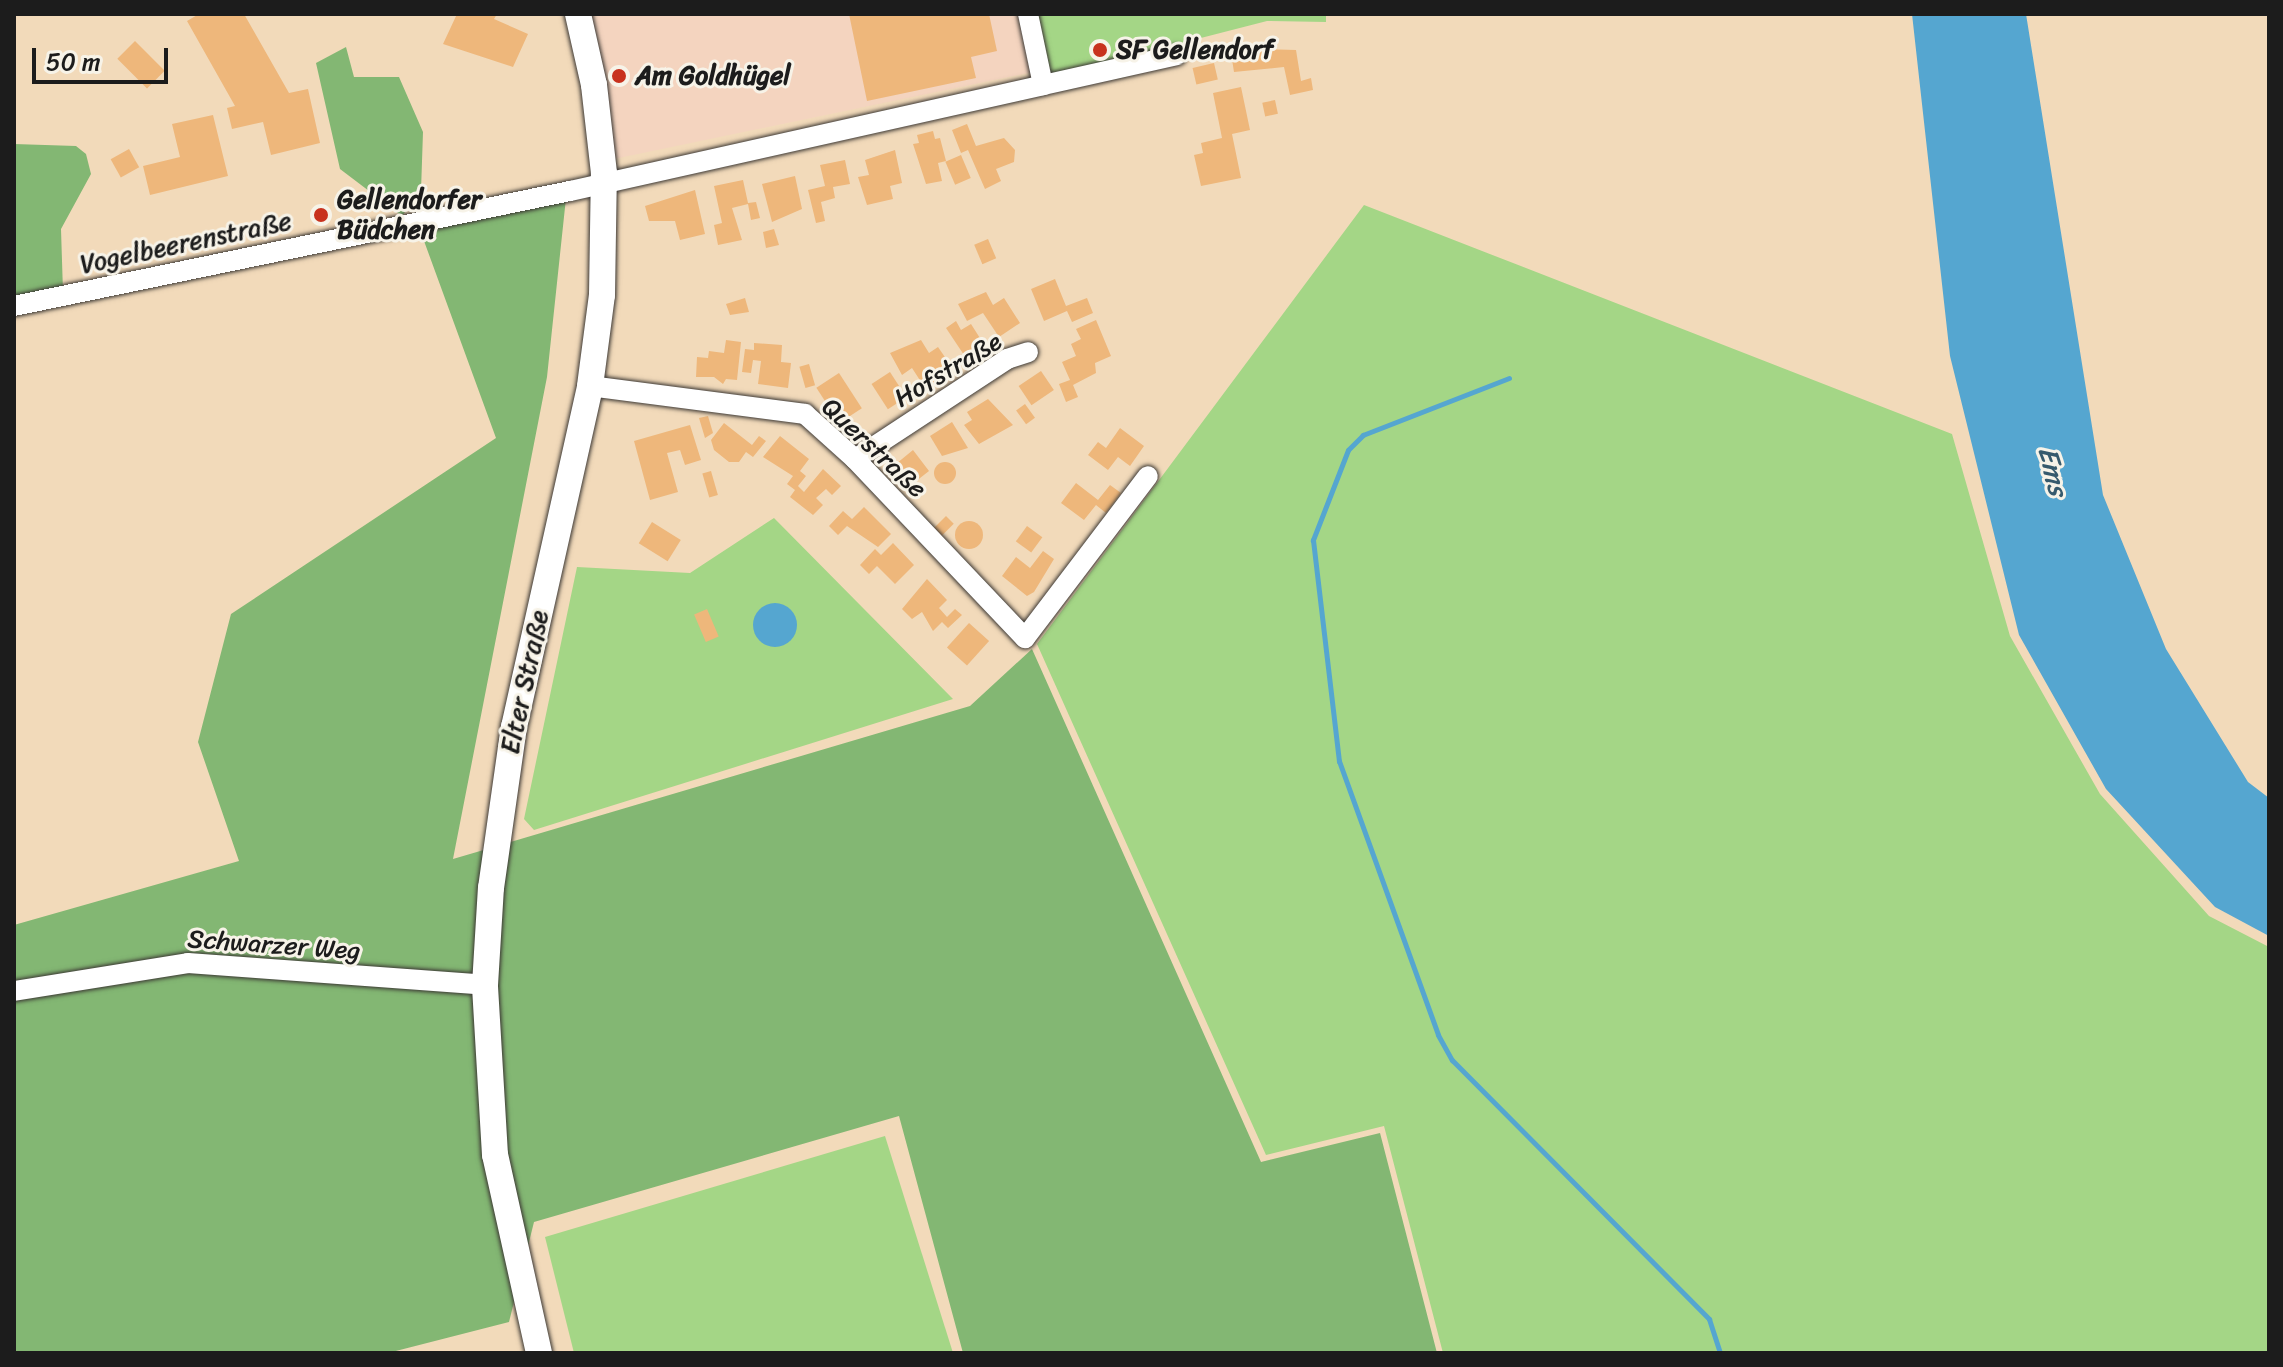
<!DOCTYPE html>
<meta charset="utf-8">
<style>
body{margin:0}
#map{position:relative;width:2283px;height:1367px;overflow:hidden;background:#f2daba;font-family:Sriracha,sans-serif}
div>[style]{position:absolute}
.built>*{inset:0;background:#f4d4bf}
.green>*{inset:0;background:#a4d686}
.forest>*{inset:0;background:#83b773}
.water>*{inset:0;background:#55a6d0}
.round{border-radius:50%}
.stream>*{height:5px;margin:-2.5px;padding:0 2.5px;transform-origin:2.5px;border-radius:2.5px;background:#55a6d0}
.building>*{inset:0;background:#eeb77b;transform-origin:0 0}
.roads{filter:drop-shadow(0 0 2px #3c3834) drop-shadow(0 0 2px #3c3834)}
.minor>*{height:20px;margin:-10px;padding:0 10px;transform-origin:10px;border-radius:10px;background:#fff}
.major>*{height:26px;margin:-13px;padding:0 13px;transform-origin:13px;border-radius:13px;background:#fff}
.dots>*{width:22px;height:22px;translate:-50% -50%;box-sizing:border-box;border:4px solid #f7f3e8;border-radius:50%}
span{translate:-50% -50%;white-space:nowrap;text-align:center;line-height:1.15;-webkit-text-stroke:6px #f7f3e8;paint-order:stroke}
.poi-label{font-size:26px;color:#1c1c1c;font-weight:700}
.left{translate:0 -50%;text-align:left}
.street-label{font-size:26px;color:#1c1c1c}
.water-label{font-size:28px;color:#365a6d;font-style:italic}
.frame{position:absolute;inset:0;border:16px solid #1c1c1c;pointer-events:none}
.scale{position:absolute;left:32px;top:48px;width:136px;height:36px;box-sizing:border-box;border:4px solid #1c1c1c;border-top:0;padding-left:10px;font-size:24px;line-height:28px;white-space:nowrap;color:#1c1c1c;-webkit-text-stroke:6px #f7f3e8;paint-order:stroke}
</style>
<div id="map">
<div class="built">
<i style="clip-path:polygon(587px 14px,1021px 14px,1033px 72px,614px 159px)"></i>
</div>
<div class="green">
<i style="clip-path:polygon(1035px 14px,1326px 14px,1326px 22px,1267px 21px,1049px 77px)"></i>
<i style="clip-path:polygon(1364px 205px,1952px 434px,2010px 636px,2100px 794px,2209px 916px,2269px 947px,2269px 1353px,1443px 1353px,1384px 1126px,1266px 1155px,1037px 644px)"></i>
<i style="clip-path:polygon(774px 518px,953px 699px,534px 830px,524px 819px,577px 567px,690px 573px)"></i>
<i style="clip-path:polygon(885px 1136px,953px 1353px,574px 1353px,545px 1237px)"></i>
</div>
<div class="forest">
<i style="clip-path:polygon(346px 47px,354px 77px,399px 77px,423px 132px,421px 191px,402px 216px,340px 169px,316px 63px)"></i>
<i style="clip-path:polygon(14px 144px,76px 146px,86px 154px,91px 174px,61px 229px,63px 292px,15px 304px)"></i>
<i style="clip-path:polygon(566px 198px,547px 377px,453px 859px,970px 706px,1032px 649px,1261px 1162px,1380px 1133px,1437px 1353px,963px 1353px,899px 1116px,534px 1222px,509px 1322px,388px 1353px,14px 1353px,14px 925px,239px 861px,198px 742px,231px 614px,496px 438px,420px 230px)"></i>
</div>
<div class="water">
<i style="clip-path:polygon(1912px 14px,2026px 14px,2103px 495px,2166px 649px,2248px 782px,2269px 798px,2269px 936px,2215px 907px,2106px 789px,2019px 635px,1950px 356px)"></i>
<i class="round" style="left:753px;top:603px;width:44px;height:44px"></i>
</div>
<div class="stream">
<i style="left:1509px;top:378px;width:157px;rotate:158.7deg"></i>
<i style="left:1363px;top:435px;width:21px;rotate:135deg"></i>
<i style="left:1348px;top:450px;width:97px;rotate:111.3deg"></i>
<i style="left:1313px;top:540px;width:223px;rotate:83.3deg"></i>
<i style="left:1339px;top:761px;width:291px;rotate:70.1deg"></i>
<i style="left:1438px;top:1035px;width:29px;rotate:61deg"></i>
<i style="left:1452px;top:1060px;width:365px;rotate:45.2deg"></i>
<i style="left:1709px;top:1319px;width:36px;rotate:72deg"></i>
</div>
<div class="building">
<i style="clip-path:polygon(199px 14px,244px 14px,289px 93px,308px 89px,320px 143px,271px 155px,263px 122px,232px 129px,227px 108px,235px 106px,187px 21px)"></i>
<i style="clip-path:polygon(457px 14px,497px 14px,494px 19px,528px 34px,513px 67px,443px 44px)"></i>
<i style="clip-path:polygon(849px 14px,989px 14px,997px 51px,971px 57px,976px 78px,867px 101px)"></i>
<i style="left:135px;top:41px;width:42px;height:25px;rotate:45deg"></i>
<i style="clip-path:polygon(1260px 49px,1296px 50px,1301px 81px,1311px 78px,1313px 90px,1290px 95px,1284px 67px,1234px 72px,1231px 53px)"></i>
<i style="left:1214px;top:63px;width:17px;height:22px;rotate:77deg"></i>
<i style="clip-path:polygon(1241px 87px,1250px 130px,1232px 134px,1241px 178px,1201px 186px,1194px 155px,1203px 153px,1201px 143px,1222px 138px,1213px 93px)"></i>
<i style="left:1275px;top:100px;width:14px;height:13px;rotate:78deg"></i>
<i style="clip-path:polygon(213px 115px,228px 176px,150px 195px,143px 166px,180px 157px,172px 124px)"></i>
<i style="clip-path:polygon(967px 124px,976px 146px,1004px 138px,1015px 150px,1014px 162px,996px 169px,1001px 181px,985px 189px,968px 150px,961px 153px,952px 130px)"></i>
<i style="clip-path:polygon(933px 131px,935px 139px,940px 138px,946px 161px,938px 163px,942px 181px,926px 184px,913px 144px,919px 143px,917px 135px)"></i>
<i style="left:129px;top:149px;width:21px;height:21px;rotate:61deg"></i>
<i style="clip-path:polygon(895px 150px,902px 183px,890px 186px,893px 199px,867px 205px,858px 177px,869px 175px,865px 160px)"></i>
<i style="left:961px;top:155px;width:25px;height:17px;rotate:67deg"></i>
<i style="clip-path:polygon(845px 160px,850px 184px,833px 187px,835px 198px,821px 202px,825px 221px,816px 223px,808px 190px,825px 186px,820px 165px)"></i>
<i style="clip-path:polygon(795px 176px,802px 209px,772px 222px,762px 184px)"></i>
<i style="clip-path:polygon(743px 180px,748px 203px,756px 202px,760px 218px,751px 220px,748px 204px,732px 208px,742px 240px,718px 245px,714px 225px,722px 223px,714px 186px)"></i>
<i style="clip-path:polygon(695px 190px,705px 234px,680px 240px,675px 221px,649px 221px,645px 206px)"></i>
<i style="clip-path:polygon(774px 229px,779px 245px,766px 248px,763px 232px)"></i>
<i style="left:988px;top:239px;width:21px;height:15px;rotate:67deg"></i>
<i style="clip-path:polygon(1055px 279px,1066px 306px,1087px 298px,1093px 313px,1072px 322px,1067px 311px,1044px 321px,1031px 289px)"></i>
<i style="clip-path:polygon(986px 292px,993px 305px,1004px 298px,1020px 323px,999px 337px,983px 313px,967px 321px,958px 304px)"></i>
<i style="clip-path:polygon(745px 298px,749px 312px,730px 315px,726px 304px)"></i>
<i style="clip-path:polygon(1096px 320px,1111px 356px,1095px 363px,1096px 373px,1073px 385px,1078px 397px,1066px 402px,1059px 384px,1070px 380px,1062px 362px,1076px 356px,1071px 344px,1081px 339px,1076px 329px)"></i>
<i style="clip-path:polygon(956px 321px,961px 330px,971px 324px,985px 346px,966px 358px,946px 328px)"></i>
<i style="clip-path:polygon(726px 340px,741px 342px,737px 380px,726px 379px,723px 384px,714px 377px,696px 377px,697px 357px,708px 358px,709px 351px,724px 353px)"></i>
<i style="clip-path:polygon(921px 340px,929px 353px,938px 347px,949px 363px,939px 369px,943px 376px,925px 388px,912px 368px,902px 375px,890px 353px)"></i>
<i style="clip-path:polygon(754px 343px,782px 345px,781px 362px,791px 363px,788px 388px,758px 384px,761px 361px,753px 360px,751px 373px,742px 372px,745px 349px,754px 350px)"></i>
<i style="left:809px;top:364px;width:22px;height:10px;rotate:74deg"></i>
<i style="left:1041px;top:371px;width:23px;height:27px;rotate:56deg"></i>
<i style="left:890px;top:372px;width:30px;height:22px;rotate:57deg"></i>
<i style="left:839px;top:373px;width:42px;height:27px;rotate:57deg"></i>
<i style="clip-path:polygon(988px 399px,1013px 425px,979px 444px,964px 425px,972px 420px,967px 412px)"></i>
<i style="left:1025px;top:404px;width:17px;height:11px;rotate:54deg"></i>
<i style="clip-path:polygon(708px 416px,713px 433px,705px 438px,699px 418px)"></i>
<i style="clip-path:polygon(952px 422px,968px 448px,942px 456px,930px 436px)"></i>
<i style="clip-path:polygon(724px 423px,752px 445px,759px 436px,766px 441px,753px 457px,746px 452px,739px 462px,729px 462px,714px 450px,711px 440px)"></i>
<i style="clip-path:polygon(690px 425px,701px 460px,685px 465px,680px 450px,667px 453px,678px 492px,650px 500px,634px 441px)"></i>
<i style="clip-path:polygon(1120px 428px,1144px 446px,1130px 466px,1118px 457px,1108px 470px,1088px 455px,1098px 442px,1106px 448px)"></i>
<i style="clip-path:polygon(780px 436px,809px 459px,800px 471px,806px 476px,798px 486px,804px 492px,823px 469px,841px 486px,832px 495px,826px 489px,816px 498px,823px 505px,813px 515px,790px 497px,795px 490px,787px 484px,793px 476px,763px 457px)"></i>
<i style="clip-path:polygon(913px 450px,929px 471px,915px 482px,922px 490px,914px 497px,891px 468px)"></i>
<i class="round" style="left:934px;top:462px;width:22px;height:22px"></i>
<i style="left:711px;top:471px;width:25px;height:9px;rotate:74deg"></i>
<i style="clip-path:polygon(1076px 483px,1098px 500px,1110px 485px,1121px 493px,1106px 513px,1096px 505px,1084px 520px,1061px 503px)"></i>
<i style="clip-path:polygon(864px 507px,891px 534px,878px 547px,847px 526px,838px 535px,829px 526px,843px 511px,852px 519px)"></i>
<i style="left:946px;top:516px;width:11px;height:17px;rotate:45deg"></i>
<i class="round" style="left:955px;top:521px;width:28px;height:28px"></i>
<i style="left:652px;top:522px;width:34px;height:25px;rotate:32deg"></i>
<i style="left:1027px;top:526px;width:19px;height:19px;rotate:36deg"></i>
<i style="clip-path:polygon(893px 543px,914px 565px,895px 584px,877px 566px,869px 574px,860px 565px,875px 549px,881px 555px)"></i>
<i style="clip-path:polygon(1043px 551px,1054px 559px,1034px 592px,1027px 596px,1002px 576px,1016px 557px,1030px 568px)"></i>
<i style="clip-path:polygon(927px 579px,947px 600px,939px 608px,947px 617px,955px 609px,962px 615px,948px 628px,942px 622px,933px 631px,922px 612px,912px 619px,902px 609px)"></i>
<i style="left:707px;top:609px;width:30px;height:14px;rotate:67deg"></i>
<i style="left:969px;top:623px;width:27px;height:33px;rotate:42deg"></i>
</div>
<div class="roads">
<div class="minor">
<i style="left:1043px;top:85px;width:137px;rotate:-12.6deg"></i>
<i style="left:14px;top:306px;width:568px;rotate:-11.69deg"></i>
<i style="left:570px;top:191px;width:485px;rotate:-12.6deg"></i>
<i style="left:1043px;top:85px;width:73px;rotate:-101.9deg"></i>
<i style="left:590px;top:386px;width:217px;rotate:7.4deg"></i>
<i style="left:805px;top:414px;width:67px;rotate:42deg"></i>
<i style="left:855px;top:459px;width:247px;rotate:46.5deg"></i>
<i style="left:1025px;top:638px;width:203px;rotate:-52.8deg"></i>
<i style="left:855px;top:459px;width:182px;rotate:-33.3deg"></i>
<i style="left:1007px;top:359px;width:22px;rotate:-18deg"></i>
<i style="left:14px;top:991px;width:176px;rotate:-9.1deg"></i>
<i style="left:188px;top:963px;width:298px;rotate:4.2deg"></i>
</div>
<div class="major">
<i style="left:539px;top:1353px;width:203px;rotate:-102.5deg"></i>
<i style="left:495px;top:1155px;width:170px;rotate:-93.4deg"></i>
<i style="left:485px;top:985px;width:97px;rotate:-86.5deg"></i>
<i style="left:491px;top:888px;width:163px;rotate:-81.9deg"></i>
<i style="left:514px;top:727px;width:349px;rotate:-77.4deg"></i>
<i style="left:590px;top:386px;width:92px;rotate:-82.5deg"></i>
<i style="left:602px;top:295px;width:122px;rotate:-89.1deg"></i>
<i style="left:604px;top:173px;width:89px;rotate:-96.5deg"></i>
<i style="left:594px;top:85px;width:73px;rotate:-102.7deg"></i>
</div>
</div>
<div class="dots">
<i style="left:1100px;top:50px;background:#c8321e"></i>
<i style="left:619px;top:76px;background:#c8321e"></i>
<i style="left:321px;top:215px;background:#c8321e"></i>
</div>
<div class="poi-label">
<span class="left" style="left:1116px;top:50px">SF Gellendorf</span>
<span class="left" style="left:635px;top:76px">Am Goldhügel</span>
<span class="left" style="left:337px;top:215px">Gellendorfer<br>Büdchen</span>
</div>
<div class="street-label">
<span style="left:186px;top:243px;rotate:-12deg">Vogelbeerenstraße</span>
<span style="left:948px;top:370px;rotate:-31deg">Hofstraße</span>
<span style="left:874px;top:448px;rotate:43deg">Querstraße</span>
<span style="left:525px;top:682px;rotate:-78deg">Elter Straße</span>
<span style="left:274px;top:945px;rotate:4deg">Schwarzer Weg</span>
</div>
<div class="water-label">
<span style="left:2053px;top:471px;rotate:76deg">Ems</span>
</div>
<div class="frame"></div>
<div class="scale">50 m</div>
</div>
